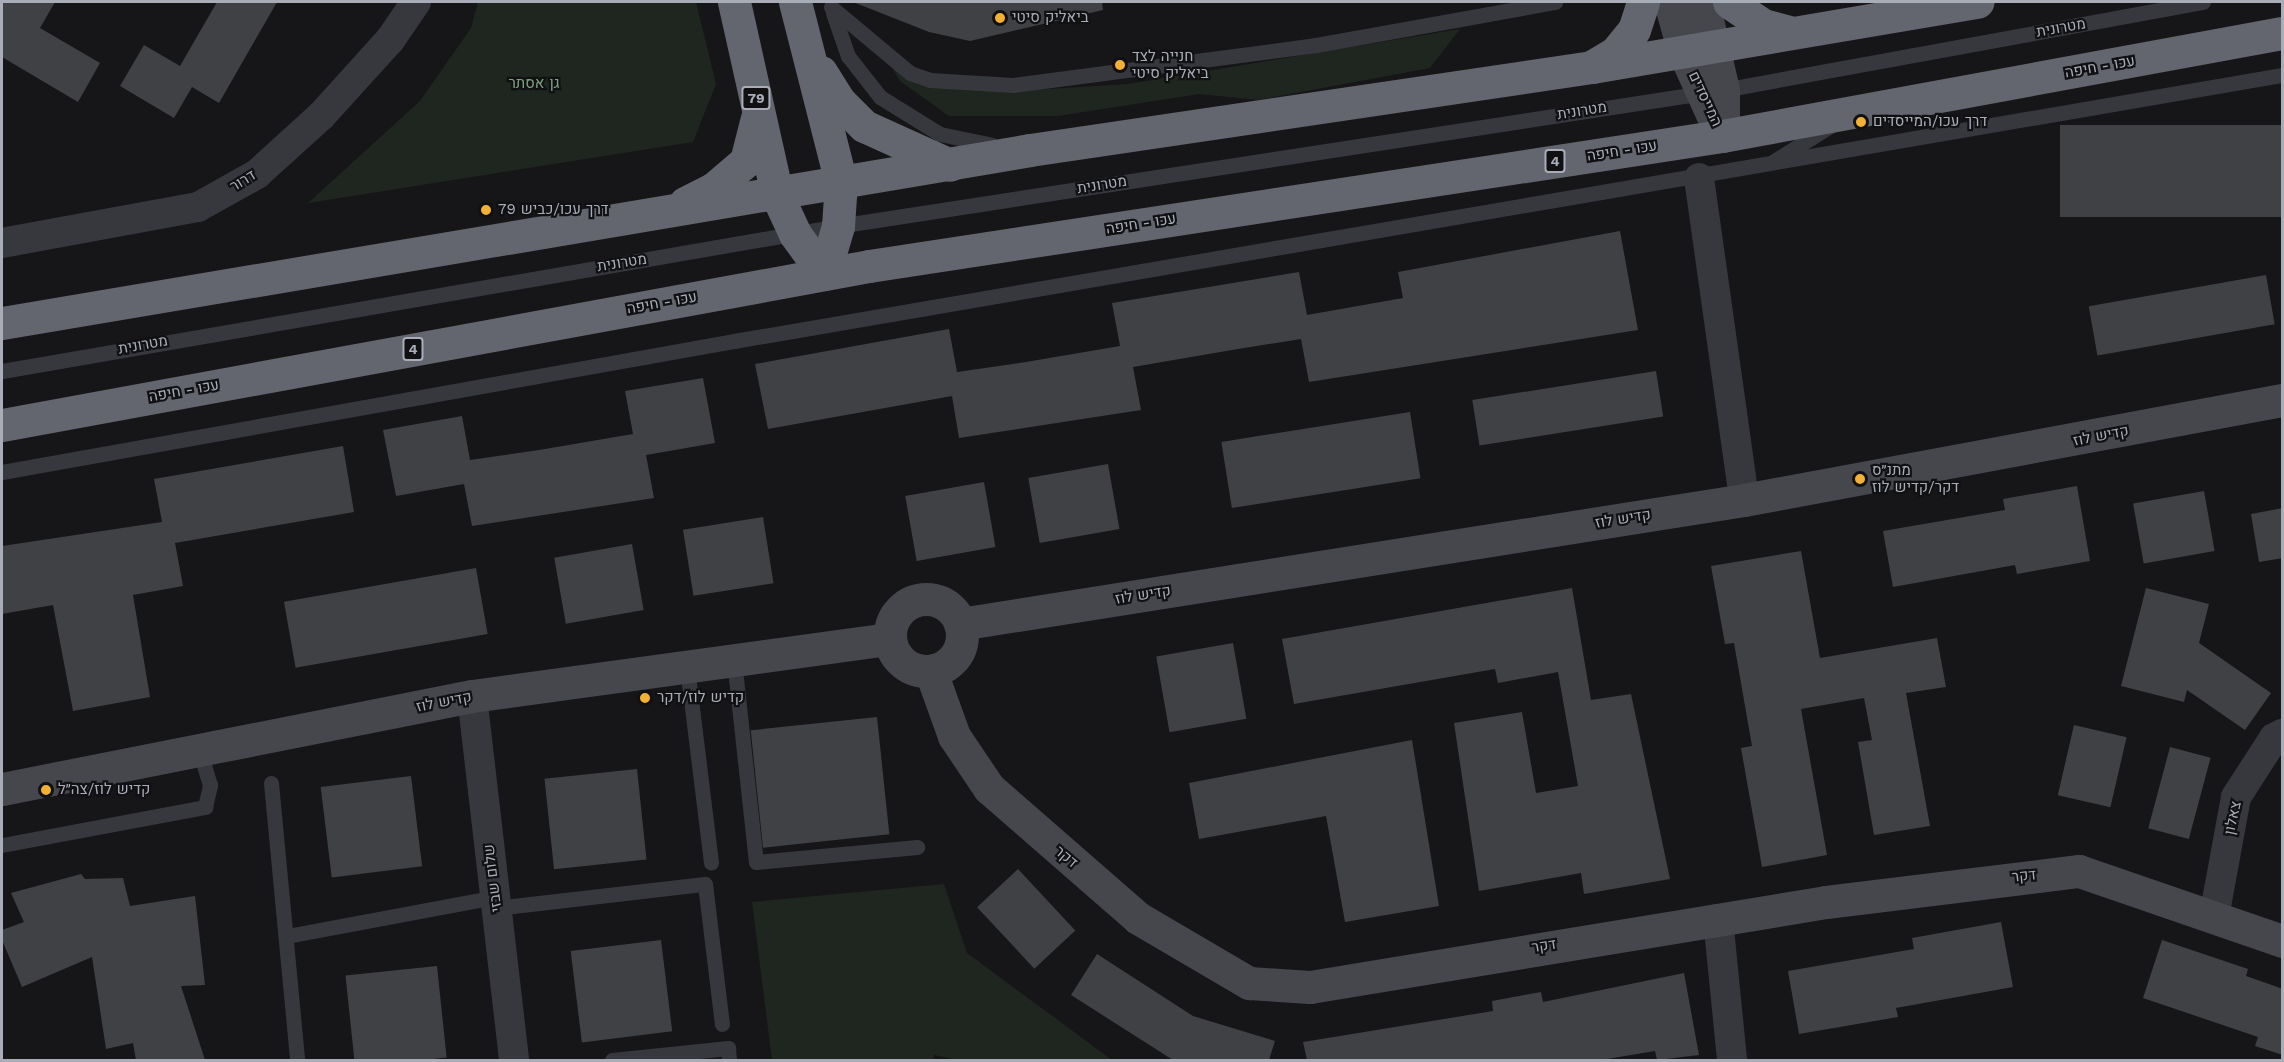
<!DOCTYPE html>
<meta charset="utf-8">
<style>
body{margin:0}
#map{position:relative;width:2284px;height:1062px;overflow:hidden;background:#161618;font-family:"Work Sans",Heebo,sans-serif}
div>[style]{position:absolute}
.green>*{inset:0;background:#1e261f}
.building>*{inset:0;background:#404145;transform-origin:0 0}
.lane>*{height:15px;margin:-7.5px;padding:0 7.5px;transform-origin:7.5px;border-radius:7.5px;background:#37383d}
.street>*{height:30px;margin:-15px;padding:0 15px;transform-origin:15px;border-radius:15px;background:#37383d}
.secondary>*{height:33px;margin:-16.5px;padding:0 16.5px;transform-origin:16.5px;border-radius:16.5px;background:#45474d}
.secondary>.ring{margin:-16.5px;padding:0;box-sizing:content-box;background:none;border:33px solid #45474d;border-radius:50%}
.highway>*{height:33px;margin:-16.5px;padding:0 16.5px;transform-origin:16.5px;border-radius:16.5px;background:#63666e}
.dots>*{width:16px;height:16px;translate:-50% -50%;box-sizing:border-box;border:3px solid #111113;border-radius:50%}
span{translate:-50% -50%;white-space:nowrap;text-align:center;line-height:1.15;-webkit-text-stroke:4.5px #111113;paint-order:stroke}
.shield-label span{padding:2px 4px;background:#111113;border:2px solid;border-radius:4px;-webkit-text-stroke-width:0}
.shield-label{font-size:14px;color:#a8adb8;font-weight:700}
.poi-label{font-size:15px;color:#a8adb8}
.left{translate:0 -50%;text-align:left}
.street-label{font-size:15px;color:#a8adb8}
.park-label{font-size:15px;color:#7fa381}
.frame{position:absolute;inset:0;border:3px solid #a8adb8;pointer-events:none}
</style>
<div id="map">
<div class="green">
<i style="clip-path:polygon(478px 2px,696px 2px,716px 84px,693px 142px,308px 203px,420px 101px,471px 28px)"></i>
<i style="clip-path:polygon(1460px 29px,1430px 68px,1258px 100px,1199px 94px,1058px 116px,949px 116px,900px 81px,891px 66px,1017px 91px,1128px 84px)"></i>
<i style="clip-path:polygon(944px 884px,967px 953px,1112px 1060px,959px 1060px,934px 1055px,933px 1060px,772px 1060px,752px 902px)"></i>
</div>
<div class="building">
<i style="clip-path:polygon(2px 2px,55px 2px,40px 28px,100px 63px,78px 102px,2px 57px)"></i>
<i style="clip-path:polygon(217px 2px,277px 2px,219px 103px,192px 87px,174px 118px,120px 86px,144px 45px,180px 66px)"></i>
<i style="clip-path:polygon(853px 2px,1102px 2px,1103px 10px,970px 41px,929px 32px)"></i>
<i style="left:2283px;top:125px;width:92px;height:223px;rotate:90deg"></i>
<i style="clip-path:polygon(1620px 231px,1638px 330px,1309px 382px,1301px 339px,1232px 350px,1133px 367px,1141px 410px,959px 438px,952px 396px,768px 429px,755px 364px,949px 329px,957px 372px,1026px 362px,1120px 346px,1112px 303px,1299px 272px,1307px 315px,1403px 298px,1398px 272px)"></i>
<i style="left:2266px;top:275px;width:50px;height:180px;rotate:80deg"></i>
<i style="left:1656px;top:371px;width:46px;height:186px;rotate:81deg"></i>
<i style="clip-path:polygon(703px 378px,715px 443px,646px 455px,654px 498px,472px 526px,464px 484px,396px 496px,383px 430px,462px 416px,470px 460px,539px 450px,633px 434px,625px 391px)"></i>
<i style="left:1410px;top:412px;width:67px;height:191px;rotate:81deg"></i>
<i style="clip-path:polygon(343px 446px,354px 512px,175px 543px,183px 586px,133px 595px,150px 697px,73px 711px,53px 605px,2px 614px,2px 546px,162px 522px,154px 479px)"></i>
<i style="left:1108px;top:464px;width:66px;height:81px;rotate:80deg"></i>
<i style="left:984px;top:482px;width:66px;height:80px;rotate:80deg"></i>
<i style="clip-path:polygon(2077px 486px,2090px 561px,2017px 574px,2015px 565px,1893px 587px,1883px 531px,2005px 510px,2003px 499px)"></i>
<i style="left:2204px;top:491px;width:61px;height:72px;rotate:80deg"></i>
<i style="clip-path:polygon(2283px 508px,2283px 558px,2259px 562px,2251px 514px)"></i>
<i style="left:763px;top:517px;width:67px;height:81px;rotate:81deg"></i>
<i style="left:632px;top:544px;width:67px;height:79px;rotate:80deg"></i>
<i style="clip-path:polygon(1801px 551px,1820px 658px,1937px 638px,1946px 687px,1906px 693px,1930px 826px,1874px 835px,1858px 742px,1872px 740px,1864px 698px,1801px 709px,1827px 855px,1762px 867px,1741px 748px,1752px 746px,1734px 643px,1725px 644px,1711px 566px)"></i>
<i style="left:476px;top:568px;width:67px;height:195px;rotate:80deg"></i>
<i style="clip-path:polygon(1572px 588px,1591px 700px,1631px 694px,1670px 879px,1584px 894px,1581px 873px,1479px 891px,1454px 723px,1522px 712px,1536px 793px,1578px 786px,1558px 672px,1498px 683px,1495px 669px,1294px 704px,1282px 639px)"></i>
<i style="clip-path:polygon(2146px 588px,2209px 604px,2199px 643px,2271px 693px,2245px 730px,2187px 690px,2184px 702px,2121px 686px)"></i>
<i style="left:1233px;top:643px;width:77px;height:78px;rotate:80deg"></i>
<i style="left:877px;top:717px;width:118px;height:127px;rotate:84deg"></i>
<i style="left:2074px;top:725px;width:54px;height:72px;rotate:13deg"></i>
<i style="clip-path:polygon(1412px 740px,1439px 906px,1345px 922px,1326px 816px,1199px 839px,1189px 783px)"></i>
<i style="left:2170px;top:747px;width:42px;height:84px;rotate:15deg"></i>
<i style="left:637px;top:769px;width:91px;height:93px;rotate:84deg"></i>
<i style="left:411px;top:776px;width:91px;height:91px;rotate:83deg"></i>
<i style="left:1018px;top:869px;width:84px;height:56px;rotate:47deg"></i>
<i style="clip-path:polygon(81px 874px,85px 879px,123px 878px,130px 906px,195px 896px,205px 985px,181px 986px,205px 1060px,136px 1060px,133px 1043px,106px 1049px,92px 957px,22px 987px,2px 940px,2px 930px,24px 922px,11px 893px)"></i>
<i style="clip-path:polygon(2001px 922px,2013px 987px,1896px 1008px,1898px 1017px,1799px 1034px,1788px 971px,1914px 949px,1912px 938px)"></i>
<i style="left:661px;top:940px;width:92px;height:91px;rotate:83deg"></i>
<i style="clip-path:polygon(2162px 940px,2248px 969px,2246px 976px,2283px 989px,2283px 1055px,2255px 1046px,2258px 1037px,2143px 998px)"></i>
<i style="clip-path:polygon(1097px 954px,1193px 1016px,1275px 1041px,1269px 1060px,1173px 1060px,1071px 995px)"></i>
<i style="left:437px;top:966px;width:92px;height:92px;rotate:84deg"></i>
<i style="clip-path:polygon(1684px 973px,1699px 1055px,1657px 1060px,1655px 1051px,1601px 1060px,1307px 1060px,1303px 1042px,1493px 1011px,1492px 1001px,1541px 992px,1543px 1002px)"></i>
</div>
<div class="lane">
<i style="left:831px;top:7px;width:103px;rotate:39.9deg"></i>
<i style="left:910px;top:73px;width:21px;rotate:19deg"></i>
<i style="left:930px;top:80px;width:83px;rotate:3.4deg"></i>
<i style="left:1013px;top:85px;width:306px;rotate:-7.5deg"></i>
<i style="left:1316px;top:45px;width:243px;rotate:-10.2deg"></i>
<i style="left:833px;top:13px;width:46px;rotate:70.8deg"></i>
<i style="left:848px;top:56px;width:52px;rotate:52deg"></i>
<i style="left:880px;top:97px;width:70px;rotate:31.7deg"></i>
<i style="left:940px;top:134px;width:53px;rotate:11.9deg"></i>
<i style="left:1774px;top:161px;width:66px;rotate:-32deg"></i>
<i style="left:2px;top:371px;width:848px;rotate:-9.84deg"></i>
<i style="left:838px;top:226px;width:895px;rotate:-8.74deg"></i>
<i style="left:1723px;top:90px;width:488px;rotate:-10.4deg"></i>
<i style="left:2px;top:472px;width:744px;rotate:-10.15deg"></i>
<i style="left:734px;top:341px;width:1571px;rotate:-9.75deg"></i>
<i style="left:734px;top:660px;width:203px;rotate:83.8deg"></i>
<i style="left:756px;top:862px;width:162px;rotate:-5.3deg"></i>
<i style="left:687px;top:667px;width:197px;rotate:83deg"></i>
<i style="left:271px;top:783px;width:278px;rotate:84.6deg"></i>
<i style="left:2px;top:845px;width:207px;rotate:-10.6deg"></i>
<i style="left:205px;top:807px;width:23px;rotate:-77deg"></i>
<i style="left:210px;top:785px;width:37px;rotate:-107deg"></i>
<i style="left:496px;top:908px;width:210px;rotate:-6.6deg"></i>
<i style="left:705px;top:884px;width:141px;rotate:83.1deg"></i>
<i style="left:287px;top:936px;width:212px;rotate:-10.6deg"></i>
<i style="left:612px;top:1060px;width:117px;rotate:-5.9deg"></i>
<i style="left:728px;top:1048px;width:12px;rotate:85deg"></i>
</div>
<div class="street">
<i style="left:1699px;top:178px;width:325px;rotate:82deg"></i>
<i style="left:2px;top:243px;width:199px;rotate:-10.4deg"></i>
<i style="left:198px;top:207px;width:68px;rotate:-29.2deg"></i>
<i style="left:257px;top:174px;width:86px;rotate:-42.2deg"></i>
<i style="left:321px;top:116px;width:103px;rotate:-47.8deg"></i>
<i style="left:390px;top:40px;width:46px;rotate:-55.6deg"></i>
<i style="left:472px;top:696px;width:366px;rotate:83.4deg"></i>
<i style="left:2214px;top:917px;width:122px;rotate:-79.6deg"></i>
<i style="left:2236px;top:797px;width:70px;rotate:-57.2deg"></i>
<i style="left:2274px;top:738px;width:9px;rotate:-27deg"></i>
<i style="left:1718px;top:919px;width:142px;rotate:84.3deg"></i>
</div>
<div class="secondary">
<i style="left:1670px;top:2px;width:52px;rotate:74.4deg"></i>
<i style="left:1684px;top:52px;width:92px;rotate:65.7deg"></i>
<i style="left:1703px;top:2px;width:90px;rotate:77.2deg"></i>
<i style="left:1723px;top:90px;width:38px;rotate:90deg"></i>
<i class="ring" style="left:890px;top:599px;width:39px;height:39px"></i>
<i style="left:960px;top:624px;width:794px;rotate:-8.99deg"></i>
<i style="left:1744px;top:500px;width:547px;rotate:-10.53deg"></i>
<i style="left:931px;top:672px;width:68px;rotate:70.2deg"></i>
<i style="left:954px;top:736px;width:63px;rotate:56.1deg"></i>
<i style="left:989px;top:788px;width:198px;rotate:41.1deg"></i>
<i style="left:1138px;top:918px;width:129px;rotate:30.4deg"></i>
<i style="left:1249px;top:983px;width:61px;rotate:3.8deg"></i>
<i style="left:1310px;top:987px;width:523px;rotate:-9.35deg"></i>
<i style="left:1826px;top:902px;width:255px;rotate:-7deg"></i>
<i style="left:2079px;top:871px;width:215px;rotate:19deg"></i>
<i style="left:2px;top:789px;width:479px;rotate:-11.2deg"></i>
<i style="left:472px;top:696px;width:422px;rotate:-7.8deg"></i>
</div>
<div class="highway">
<i style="left:734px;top:2px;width:198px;rotate:77.4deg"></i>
<i style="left:777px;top:195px;width:43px;rotate:65.2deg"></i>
<i style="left:795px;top:234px;width:49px;rotate:54.1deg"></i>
<i style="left:795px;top:2px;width:186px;rotate:75.7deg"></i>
<i style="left:841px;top:182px;width:44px;rotate:93.9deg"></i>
<i style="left:838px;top:226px;width:50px;rotate:106.3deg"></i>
<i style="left:1729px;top:2px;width:41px;rotate:34.1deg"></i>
<i style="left:1763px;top:25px;width:28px;rotate:15deg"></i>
<i style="left:1593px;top:66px;width:27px;rotate:-31deg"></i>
<i style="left:1616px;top:52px;width:28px;rotate:-51deg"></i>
<i style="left:1634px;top:30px;width:29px;rotate:-72deg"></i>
<i style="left:821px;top:72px;width:36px;rotate:58deg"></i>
<i style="left:840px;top:102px;width:34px;rotate:45deg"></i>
<i style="left:864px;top:126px;width:94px;rotate:24.4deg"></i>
<i style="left:685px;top:203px;width:31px;rotate:-27deg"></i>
<i style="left:713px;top:189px;width:43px;rotate:-40.3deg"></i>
<i style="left:746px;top:161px;width:44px;rotate:-75.7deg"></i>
<i style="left:2px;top:323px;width:1042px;rotate:-9.55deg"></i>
<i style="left:1030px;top:150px;width:568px;rotate:-8.4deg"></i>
<i style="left:1592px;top:67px;width:391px;rotate:-9.6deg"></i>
<i style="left:2px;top:425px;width:881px;rotate:-10.39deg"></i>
<i style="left:869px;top:266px;width:863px;rotate:-8.67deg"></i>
<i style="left:1722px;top:136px;width:569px;rotate:-10.42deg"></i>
</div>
<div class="dots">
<i style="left:1000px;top:18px;background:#f2b134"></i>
<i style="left:1120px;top:65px;background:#f2b134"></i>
<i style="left:1861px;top:122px;background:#f2b134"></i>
<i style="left:486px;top:210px;background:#f2b134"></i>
<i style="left:1860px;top:479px;background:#f2b134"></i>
<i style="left:645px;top:698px;background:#f2b134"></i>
<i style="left:46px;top:790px;background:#f2b134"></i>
</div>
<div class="shield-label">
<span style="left:756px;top:98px">79</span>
<span style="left:1555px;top:161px">4</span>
<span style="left:413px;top:349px">4</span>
</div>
<div class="poi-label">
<span class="left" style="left:1012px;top:18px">ביאליק סיטי</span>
<span class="left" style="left:1132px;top:65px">חנייה לצד<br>ביאליק סיטי</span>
<span class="left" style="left:1873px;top:122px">דרך עכו/המייסדים</span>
<span class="left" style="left:498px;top:210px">דרך עכו/כביש 79</span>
<span class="left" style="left:1872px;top:479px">מתנ״ס<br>דקר/קדיש לוז</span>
<span class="left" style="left:657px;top:698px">קדיש לוז/דקר</span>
<span class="left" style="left:58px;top:790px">קדיש לוז/צה״ל</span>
</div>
<div class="street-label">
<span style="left:2061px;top:28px;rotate:-10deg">מטרונית</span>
<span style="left:2100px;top:67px;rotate:-10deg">עכו - חיפה</span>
<span style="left:1705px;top:99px;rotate:65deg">המייסדים</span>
<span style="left:1582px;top:111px;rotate:-9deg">מטרונית</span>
<span style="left:1622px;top:151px;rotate:-9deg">עכו - חיפה</span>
<span style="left:243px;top:181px;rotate:-31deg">דרור</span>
<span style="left:1102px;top:185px;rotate:-9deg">מטרונית</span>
<span style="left:1141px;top:224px;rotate:-9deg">עכו - חיפה</span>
<span style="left:622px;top:263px;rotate:-9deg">מטרונית</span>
<span style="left:662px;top:303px;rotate:-10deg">עכו - חיפה</span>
<span style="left:143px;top:345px;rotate:-10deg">מטרונית</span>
<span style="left:184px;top:391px;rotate:-10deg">עכו - חיפה</span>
<span style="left:2101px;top:436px;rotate:-11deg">קדיש לוז</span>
<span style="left:1623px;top:519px;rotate:-9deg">קדיש לוז</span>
<span style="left:1143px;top:595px;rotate:-9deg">קדיש לוז</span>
<span style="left:444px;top:702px;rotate:-11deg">קדיש לוז</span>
<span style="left:2233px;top:818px;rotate:-78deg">צאלון</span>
<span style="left:1066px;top:857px;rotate:40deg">דקר</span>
<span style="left:2024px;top:876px;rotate:-6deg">דקר</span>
<span style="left:493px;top:878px;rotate:-97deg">שלום שבזי</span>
<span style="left:1544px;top:946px;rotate:-9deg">דקר</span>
</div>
<div class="park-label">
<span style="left:534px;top:84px">גן אסתר</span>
</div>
<div class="frame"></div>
</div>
